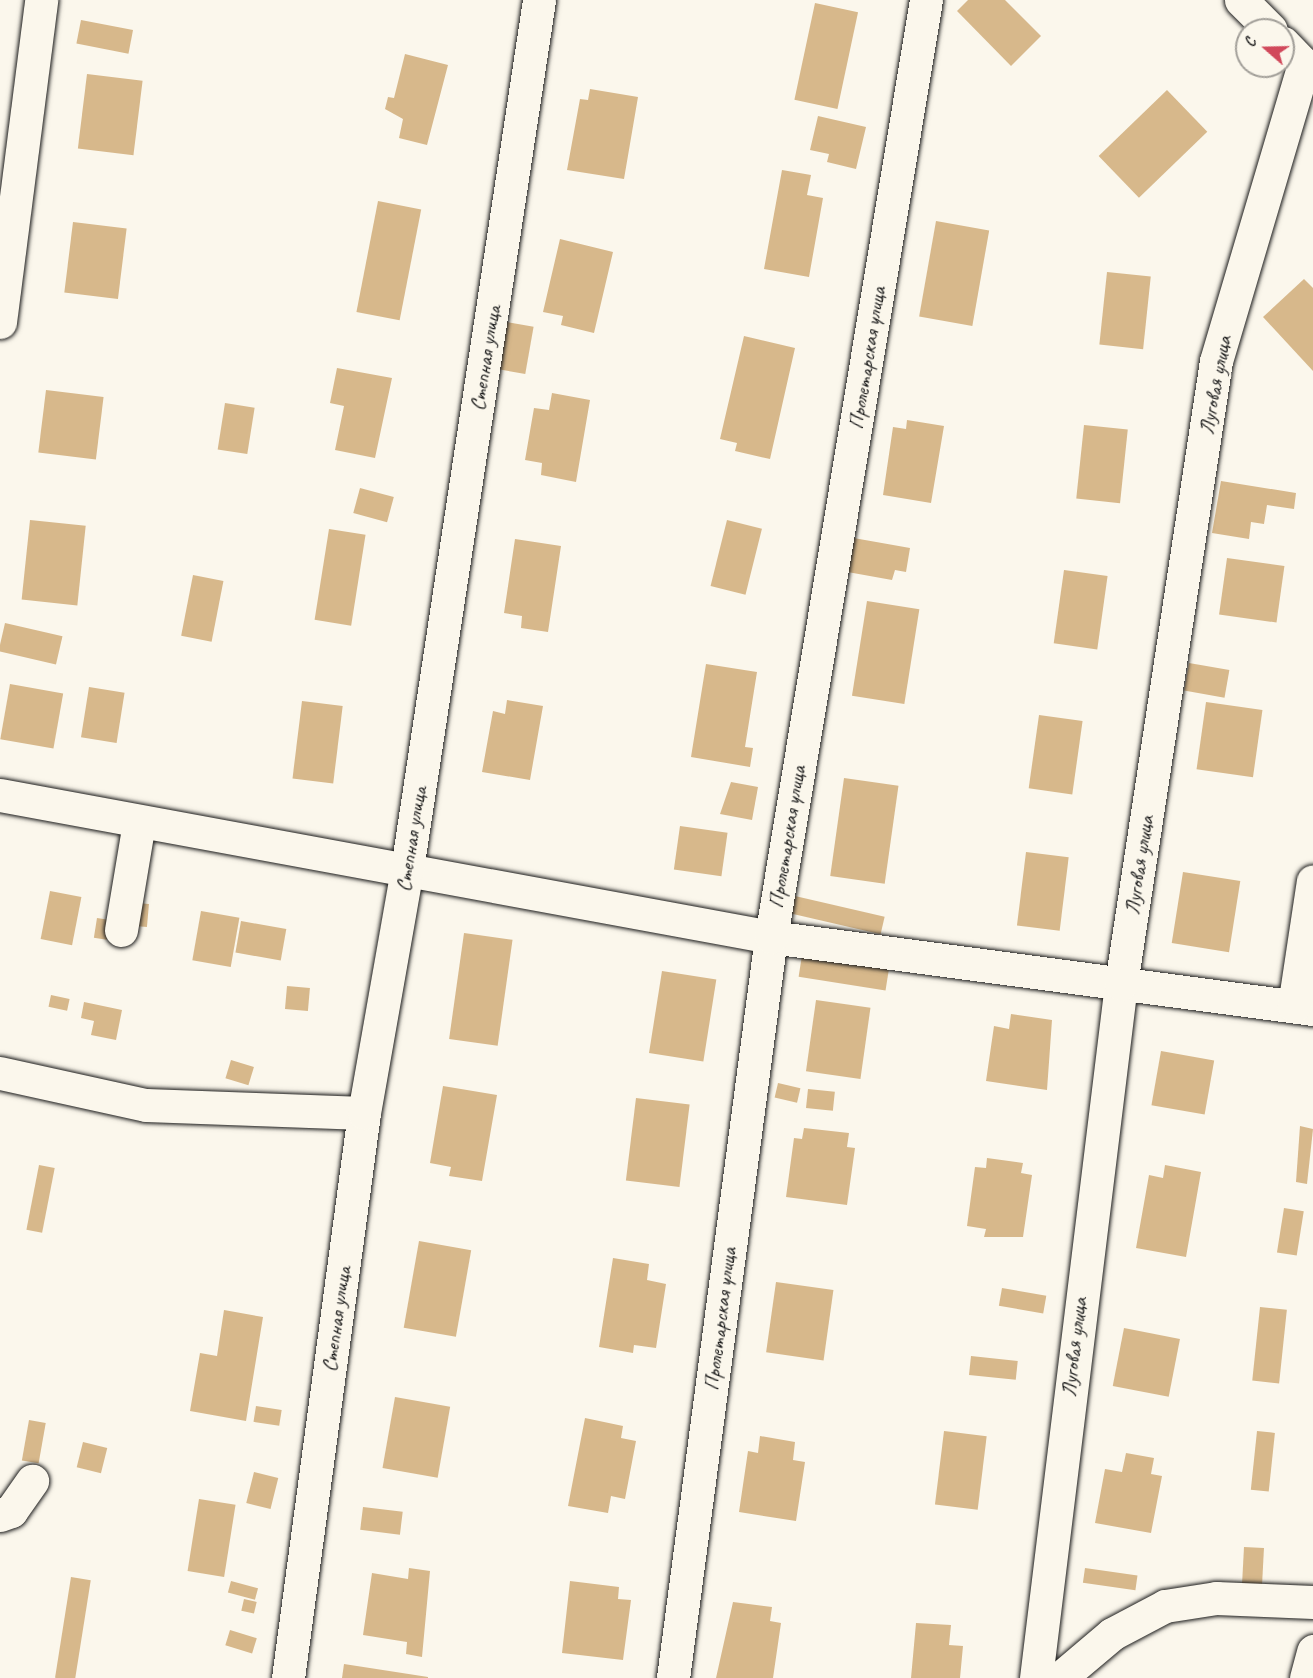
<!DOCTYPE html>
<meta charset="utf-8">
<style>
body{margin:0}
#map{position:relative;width:1313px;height:1678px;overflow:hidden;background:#fbf7ec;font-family:Caveat,sans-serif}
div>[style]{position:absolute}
.building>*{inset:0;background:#d7b88b;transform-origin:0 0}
.roads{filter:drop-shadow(0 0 2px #1c1c1c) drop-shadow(0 0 2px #1c1c1c)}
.minor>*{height:33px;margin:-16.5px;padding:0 16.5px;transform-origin:16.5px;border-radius:16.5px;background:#fbf7ec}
.major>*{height:33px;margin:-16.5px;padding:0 16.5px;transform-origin:16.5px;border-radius:16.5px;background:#fbf7ec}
span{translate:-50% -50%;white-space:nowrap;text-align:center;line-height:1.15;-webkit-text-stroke:4.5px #fbf7ec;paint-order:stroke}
.street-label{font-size:21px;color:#1c1c1c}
.north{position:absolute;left:1235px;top:18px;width:60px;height:60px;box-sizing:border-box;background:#fbf7ec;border:2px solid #a29f99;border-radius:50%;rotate:290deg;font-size:16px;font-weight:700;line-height:24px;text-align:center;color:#1c1c1c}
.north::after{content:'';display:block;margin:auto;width:21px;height:27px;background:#d1495b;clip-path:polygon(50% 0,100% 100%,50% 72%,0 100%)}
</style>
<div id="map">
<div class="building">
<i style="clip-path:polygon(968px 0,1005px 0,1041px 36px,1011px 66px,957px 11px)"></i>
<i style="left:815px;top:3px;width:44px;height:99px;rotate:12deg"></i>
<i style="left:81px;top:20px;width:53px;height:24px;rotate:11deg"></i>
<i style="clip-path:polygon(405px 54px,448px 65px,427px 145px,399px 138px,403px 119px,385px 109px,388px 97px,394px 98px)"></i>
<i style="left:87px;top:74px;width:56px;height:75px;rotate:7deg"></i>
<i style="clip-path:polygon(590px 89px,638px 97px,624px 179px,567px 170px,580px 99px,588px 100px)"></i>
<i style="left:1167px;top:90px;width:58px;height:95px;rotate:46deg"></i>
<i style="clip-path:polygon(818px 116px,866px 127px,856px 169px,827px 162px,829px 154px,810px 150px)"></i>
<i style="clip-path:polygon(782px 170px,811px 175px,807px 195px,823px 198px,809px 277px,764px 269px)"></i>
<i style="left:378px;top:201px;width:44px;height:113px;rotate:11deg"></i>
<i style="left:936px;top:221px;width:54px;height:97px;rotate:10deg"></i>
<i style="left:73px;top:222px;width:54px;height:71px;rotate:7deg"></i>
<i style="clip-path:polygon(560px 239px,613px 252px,594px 333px,561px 325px,563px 316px,543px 312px)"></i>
<i style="left:1107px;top:272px;width:44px;height:73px;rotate:6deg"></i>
<i style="clip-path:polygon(1304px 279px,1313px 288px,1313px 371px,1263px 317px)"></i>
<i style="left:507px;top:322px;width:27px;height:48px;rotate:10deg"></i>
<i style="clip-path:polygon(744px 336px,795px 348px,770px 459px,735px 451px,737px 443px,720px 439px)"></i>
<i style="clip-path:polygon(337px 368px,392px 378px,375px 458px,335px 450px,344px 406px,330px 403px)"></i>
<i style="left:46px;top:390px;width:58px;height:63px;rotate:7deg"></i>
<i style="clip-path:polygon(552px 393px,590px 400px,576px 482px,541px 475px,542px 463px,525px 460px,534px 408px,549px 410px)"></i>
<i style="left:225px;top:403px;width:30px;height:47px;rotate:9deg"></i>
<i style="clip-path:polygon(907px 420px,944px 426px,931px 503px,883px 495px,893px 427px,906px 429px)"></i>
<i style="left:1084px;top:425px;width:44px;height:74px;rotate:6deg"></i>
<i style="clip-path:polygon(1221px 481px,1296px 493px,1294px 509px,1267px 505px,1264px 524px,1251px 522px,1249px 539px,1212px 533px)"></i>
<i style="left:360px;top:488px;width:35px;height:26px;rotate:15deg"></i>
<i style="left:30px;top:520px;width:56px;height:80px;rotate:6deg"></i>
<i style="left:727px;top:520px;width:36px;height:68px;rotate:14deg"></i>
<i style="left:329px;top:529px;width:37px;height:92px;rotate:9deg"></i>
<i style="clip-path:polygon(848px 537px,910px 548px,906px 572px,895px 570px,892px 580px,842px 571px)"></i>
<i style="clip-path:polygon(515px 539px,561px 546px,548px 632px,521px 628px,522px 616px,504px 613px)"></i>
<i style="left:1227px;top:558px;width:58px;height:57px;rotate:8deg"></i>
<i style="left:1064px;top:570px;width:44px;height:74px;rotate:8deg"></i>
<i style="left:193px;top:575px;width:31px;height:62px;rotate:11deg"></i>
<i style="left:867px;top:601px;width:53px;height:96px;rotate:9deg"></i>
<i style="left:5px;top:623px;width:59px;height:29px;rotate:13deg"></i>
<i style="left:1189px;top:663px;width:41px;height:28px;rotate:10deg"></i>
<i style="clip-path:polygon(706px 664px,757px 672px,745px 747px,753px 748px,750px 767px,691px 757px)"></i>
<i style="left:10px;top:684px;width:54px;height:56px;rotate:10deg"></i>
<i style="left:89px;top:687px;width:36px;height:51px;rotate:9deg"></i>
<i style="clip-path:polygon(507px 700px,543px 706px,530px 780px,482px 772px,493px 711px,505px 714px)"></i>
<i style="left:302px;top:701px;width:41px;height:78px;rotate:7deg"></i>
<i style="left:1206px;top:702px;width:57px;height:68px;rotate:8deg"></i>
<i style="left:1039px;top:715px;width:44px;height:74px;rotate:8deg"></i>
<i style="left:844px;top:778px;width:55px;height:99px;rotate:8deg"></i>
<i style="clip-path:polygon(731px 782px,758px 787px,752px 820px,720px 814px)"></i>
<i style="left:680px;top:826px;width:48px;height:44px;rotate:8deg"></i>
<i style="left:1026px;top:852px;width:43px;height:74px;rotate:7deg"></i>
<i style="left:1183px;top:872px;width:58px;height:72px;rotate:9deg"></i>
<i style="left:50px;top:891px;width:32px;height:49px;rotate:11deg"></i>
<i style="left:795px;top:896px;width:92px;height:18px;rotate:13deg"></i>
<i style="left:137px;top:903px;width:12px;height:23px;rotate:5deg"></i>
<i style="left:201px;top:911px;width:39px;height:50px;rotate:10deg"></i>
<i style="left:97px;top:918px;width:13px;height:20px;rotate:9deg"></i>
<i style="left:241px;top:921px;width:46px;height:32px;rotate:10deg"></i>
<i style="left:464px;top:933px;width:49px;height:107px;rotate:8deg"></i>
<i style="left:803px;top:949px;width:88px;height:28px;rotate:9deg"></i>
<i style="left:662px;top:971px;width:55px;height:83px;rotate:9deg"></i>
<i style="left:287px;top:986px;width:23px;height:23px;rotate:5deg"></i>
<i style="left:51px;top:995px;width:19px;height:12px;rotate:12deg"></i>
<i style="left:816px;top:1000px;width:55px;height:72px;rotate:8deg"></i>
<i style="clip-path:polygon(84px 1002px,122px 1010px,116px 1040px,91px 1035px,94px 1021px,81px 1018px)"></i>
<i style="clip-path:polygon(1011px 1014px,1052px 1020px,1047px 1090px,986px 1081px,994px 1026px,1009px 1029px)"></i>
<i style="left:1161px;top:1051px;width:54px;height:55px;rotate:10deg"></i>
<i style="left:231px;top:1060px;width:24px;height:19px;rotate:17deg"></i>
<i style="left:778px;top:1083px;width:23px;height:15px;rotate:13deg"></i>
<i style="clip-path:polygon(443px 1086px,497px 1095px,482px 1181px,449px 1176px,451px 1167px,430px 1163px)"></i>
<i style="left:808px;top:1089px;width:27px;height:19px;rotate:6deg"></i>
<i style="left:636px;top:1098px;width:54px;height:83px;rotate:7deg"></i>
<i style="clip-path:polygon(1300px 1126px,1313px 1129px,1307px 1184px,1296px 1182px)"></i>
<i style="clip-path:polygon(804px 1128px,849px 1133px,847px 1147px,855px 1148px,847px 1205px,786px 1197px,794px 1138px,802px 1139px)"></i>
<i style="clip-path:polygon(987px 1158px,1023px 1163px,1021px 1173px,1032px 1175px,1023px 1237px,984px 1237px,986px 1229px,967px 1226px,975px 1167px,986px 1168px)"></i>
<i style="left:39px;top:1165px;width:16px;height:66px;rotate:11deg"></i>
<i style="clip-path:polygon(1165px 1165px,1201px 1172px,1186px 1257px,1136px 1248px,1149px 1175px,1163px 1178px)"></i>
<i style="left:1284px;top:1208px;width:20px;height:45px;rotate:9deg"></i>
<i style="left:419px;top:1241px;width:53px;height:88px;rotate:10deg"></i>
<i style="clip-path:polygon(613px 1258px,649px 1264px,647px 1280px,666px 1284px,656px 1348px,634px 1345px,633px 1353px,599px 1347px)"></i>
<i style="left:776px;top:1282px;width:58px;height:71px;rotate:8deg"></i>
<i style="left:1002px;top:1288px;width:45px;height:18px;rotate:10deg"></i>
<i style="left:1260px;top:1307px;width:27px;height:74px;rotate:6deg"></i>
<i style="clip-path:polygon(224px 1310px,263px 1317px,246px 1421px,190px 1411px,200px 1353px,217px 1356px)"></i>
<i style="left:1124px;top:1328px;width:57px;height:59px;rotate:11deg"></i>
<i style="left:971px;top:1356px;width:47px;height:19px;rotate:6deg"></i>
<i style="left:395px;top:1397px;width:56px;height:72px;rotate:10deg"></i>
<i style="left:256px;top:1406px;width:26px;height:16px;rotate:9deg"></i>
<i style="clip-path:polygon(585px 1418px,623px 1426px,621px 1438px,636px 1441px,625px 1499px,611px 1496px,608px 1513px,568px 1506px)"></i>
<i style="left:29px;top:1420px;width:17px;height:41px;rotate:10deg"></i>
<i style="left:944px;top:1431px;width:43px;height:74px;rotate:7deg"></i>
<i style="left:1257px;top:1431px;width:18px;height:59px;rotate:6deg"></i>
<i style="clip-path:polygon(760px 1436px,795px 1442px,793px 1460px,805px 1462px,796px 1521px,739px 1512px,748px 1451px,758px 1453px)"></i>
<i style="left:83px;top:1442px;width:25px;height:26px;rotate:14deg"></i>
<i style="clip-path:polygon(1126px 1453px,1154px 1458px,1151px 1474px,1162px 1476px,1151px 1533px,1095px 1523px,1105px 1469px,1122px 1472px)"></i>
<i style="left:254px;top:1472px;width:25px;height:32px;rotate:14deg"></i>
<i style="left:199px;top:1499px;width:37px;height:73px;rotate:9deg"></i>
<i style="left:363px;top:1507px;width:40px;height:23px;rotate:7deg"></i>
<i style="left:1244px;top:1547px;width:20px;height:43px;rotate:3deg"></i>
<i style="clip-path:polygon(409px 1568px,430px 1571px,422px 1657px,406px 1654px,407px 1642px,363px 1635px,372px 1573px,408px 1579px)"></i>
<i style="left:1085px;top:1568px;width:53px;height:15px;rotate:8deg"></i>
<i style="left:71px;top:1577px;width:20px;height:102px;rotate:9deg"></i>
<i style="left:231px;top:1581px;width:28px;height:12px;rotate:15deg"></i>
<i style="clip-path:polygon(570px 1581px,619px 1587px,618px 1599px,631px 1600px,623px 1660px,562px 1653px)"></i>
<i style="left:244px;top:1599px;width:13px;height:12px;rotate:13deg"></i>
<i style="clip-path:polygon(733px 1602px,772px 1607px,770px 1621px,781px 1623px,773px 1678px,716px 1678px)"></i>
<i style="clip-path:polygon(916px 1623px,951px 1625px,949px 1645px,963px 1646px,960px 1678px,911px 1678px)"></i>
<i style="left:230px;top:1630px;width:28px;height:16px;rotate:17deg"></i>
<i style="clip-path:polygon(344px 1664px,428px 1677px,428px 1678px,342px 1678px)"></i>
</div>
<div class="roads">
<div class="minor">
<i style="left:0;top:322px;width:325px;rotate:-82.7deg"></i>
<i style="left:0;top:795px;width:784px;rotate:10.44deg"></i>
<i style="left:771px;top:937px;width:547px;rotate:7.57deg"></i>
<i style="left:121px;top:930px;width:109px;rotate:-80.5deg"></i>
<i style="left:1294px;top:1006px;width:126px;rotate:-81.4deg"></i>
<i style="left:0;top:1073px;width:149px;rotate:12.4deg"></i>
<i style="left:146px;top:1105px;width:218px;rotate:2.1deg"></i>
<i style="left:0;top:1515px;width:12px;rotate:-20deg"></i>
<i style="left:11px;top:1511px;width:37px;rotate:-55deg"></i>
<i style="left:288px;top:1678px;width:570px;rotate:-82.34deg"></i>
<i style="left:364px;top:1113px;width:248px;rotate:-80deg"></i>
<i style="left:407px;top:869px;width:879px;rotate:-81.36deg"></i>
<i style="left:673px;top:1678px;width:747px;rotate:-82.47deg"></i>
<i style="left:771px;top:937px;width:950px;rotate:-80.61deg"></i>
<i style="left:1036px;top:1678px;width:699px;rotate:-83.02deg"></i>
<i style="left:1121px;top:984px;width:630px;rotate:-81.33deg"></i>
<i style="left:1216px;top:361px;width:310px;rotate:-73.5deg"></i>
<i style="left:1060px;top:1678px;width:68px;rotate:-40.2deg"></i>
<i style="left:1112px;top:1634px;width:60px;rotate:-27.8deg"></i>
<i style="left:1165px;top:1606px;width:52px;rotate:-8.9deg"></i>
<i style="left:1216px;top:1598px;width:97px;rotate:2.4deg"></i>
<i style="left:1306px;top:1678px;width:28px;rotate:-75deg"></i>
</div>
<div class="major">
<i style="left:1241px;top:0;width:42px;rotate:45deg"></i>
<i style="left:1283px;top:43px;width:43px;rotate:45.9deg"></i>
</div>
</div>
<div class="street-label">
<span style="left:485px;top:358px;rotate:-81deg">Степная улица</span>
<span style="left:867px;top:358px;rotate:-81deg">Пролетарская улица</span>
<span style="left:1215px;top:385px;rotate:-79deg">Луговая улица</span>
<span style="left:787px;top:837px;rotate:-81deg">Пролетарская улица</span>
<span style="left:411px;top:839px;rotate:-81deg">Степная улица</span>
<span style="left:1139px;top:865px;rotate:-81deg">Луговая улица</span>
<span style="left:336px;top:1319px;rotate:-82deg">Степная улица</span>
<span style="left:720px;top:1319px;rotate:-83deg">Пролетарская улица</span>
<span style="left:1074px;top:1347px;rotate:-83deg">Луговая улица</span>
</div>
<div class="north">С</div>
</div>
